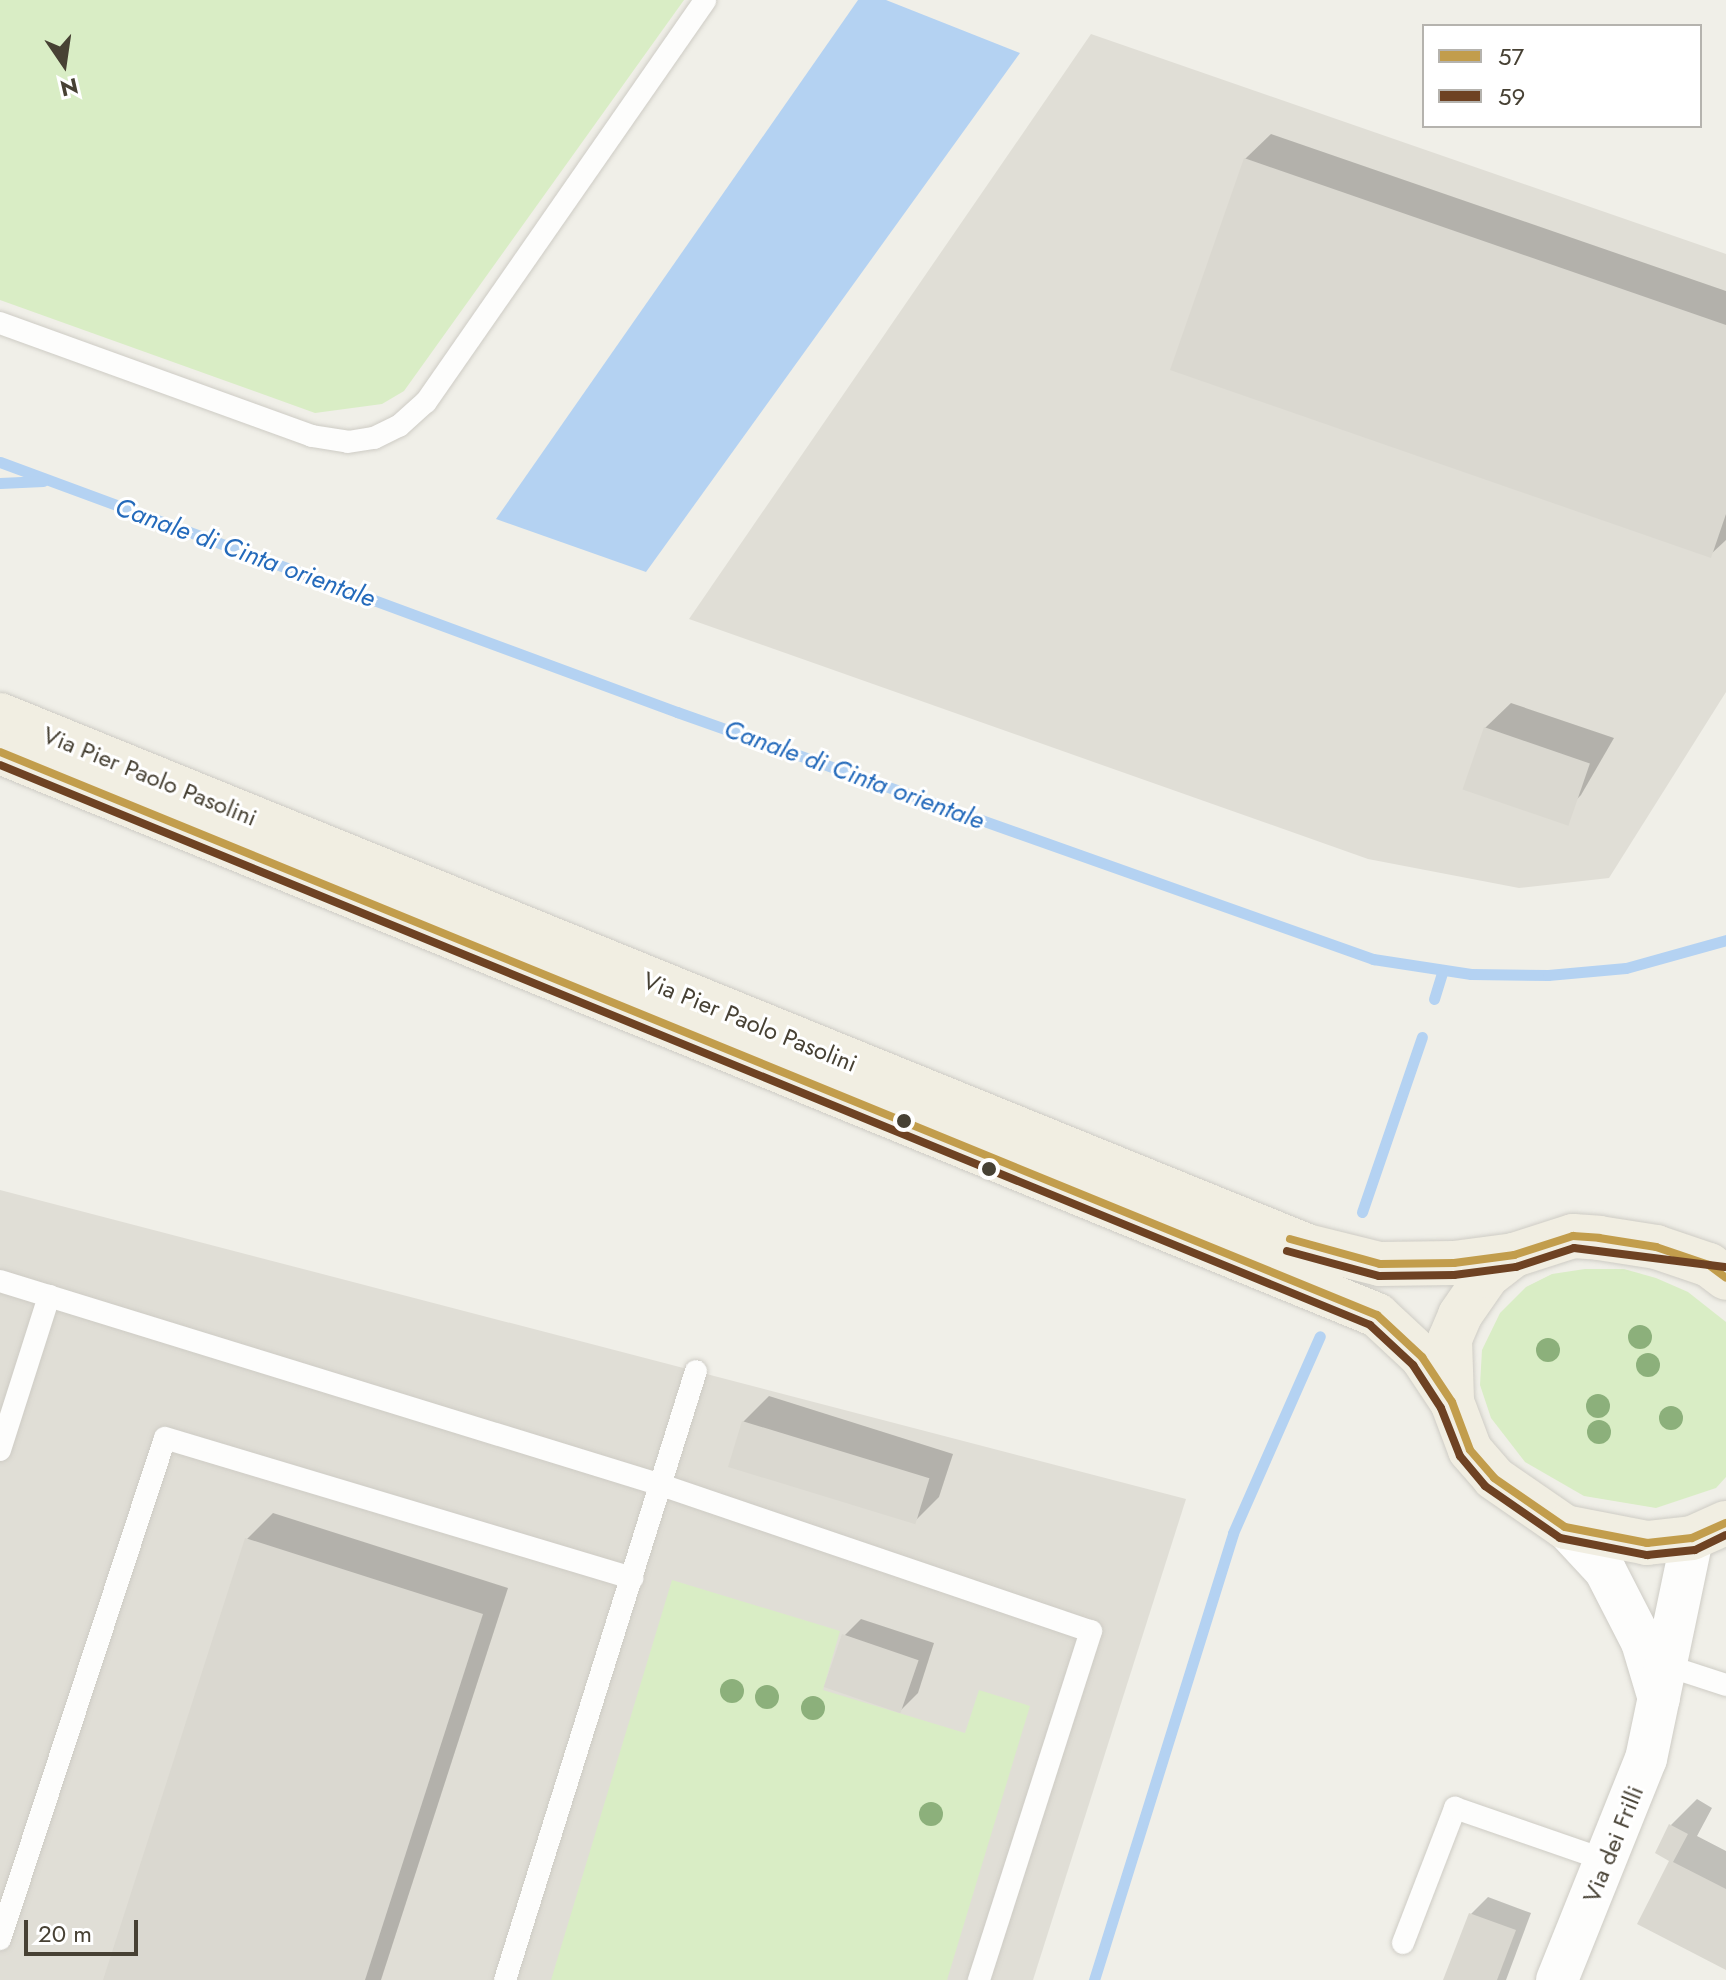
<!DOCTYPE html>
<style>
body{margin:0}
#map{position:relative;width:1726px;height:1980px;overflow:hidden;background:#f0efe8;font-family:Jost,sans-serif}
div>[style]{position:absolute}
.industrial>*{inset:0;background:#e0ded6}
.green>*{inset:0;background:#d9edc5}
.water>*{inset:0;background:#b4d2f2}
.shadow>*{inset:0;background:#0003}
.stream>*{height:11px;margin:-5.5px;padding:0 5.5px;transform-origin:5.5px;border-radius:5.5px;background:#b4d2f2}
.building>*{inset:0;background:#dad8d0;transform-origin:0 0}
.roads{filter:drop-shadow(0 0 2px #ceccc5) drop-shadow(0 0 2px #ceccc5)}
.service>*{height:22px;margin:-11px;padding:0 11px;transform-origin:11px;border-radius:11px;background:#fdfdfc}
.minor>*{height:42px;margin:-21px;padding:0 21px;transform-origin:21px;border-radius:21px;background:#fdfdfc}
.primary>*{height:44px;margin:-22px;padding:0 22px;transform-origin:22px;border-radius:22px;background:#f1eee2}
.bus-1>*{height:8px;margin:-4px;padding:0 4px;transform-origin:4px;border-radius:4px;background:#c29d4c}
.bus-2>*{height:8px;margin:-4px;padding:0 4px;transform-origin:4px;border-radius:4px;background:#6e4223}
.trees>*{width:24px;height:24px;margin:-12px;border-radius:50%;background:#8cb07b}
.dots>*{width:22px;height:22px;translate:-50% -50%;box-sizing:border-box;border:4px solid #fff;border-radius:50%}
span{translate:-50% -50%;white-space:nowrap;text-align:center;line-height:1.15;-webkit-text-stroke:6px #fff;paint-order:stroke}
.street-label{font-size:24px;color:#474134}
.water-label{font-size:26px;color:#246abb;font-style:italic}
.legend{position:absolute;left:1422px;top:24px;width:280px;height:104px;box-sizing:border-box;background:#fff;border:2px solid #b5b3ae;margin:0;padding:10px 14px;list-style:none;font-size:24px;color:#474134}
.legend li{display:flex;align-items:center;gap:16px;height:40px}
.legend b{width:40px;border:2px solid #b5b3ae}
.north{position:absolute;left:24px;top:24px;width:80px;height:80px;-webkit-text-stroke:6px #fff;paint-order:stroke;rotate:167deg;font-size:22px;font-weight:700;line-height:32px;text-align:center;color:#474134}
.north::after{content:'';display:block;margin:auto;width:28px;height:36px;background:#474134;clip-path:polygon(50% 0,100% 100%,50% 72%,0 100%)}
.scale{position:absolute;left:24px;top:1920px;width:114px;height:36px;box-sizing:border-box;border:4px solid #474134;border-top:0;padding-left:10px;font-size:24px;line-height:28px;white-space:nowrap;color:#474134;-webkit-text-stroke:6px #fff;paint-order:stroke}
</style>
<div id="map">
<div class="industrial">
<i style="clip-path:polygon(1091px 34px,1726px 254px,1726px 692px,1609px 878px,1519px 888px,1368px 859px,689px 619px)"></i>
<i style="clip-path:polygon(0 1190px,1186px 1499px,1033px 1980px,0 1980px)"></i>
</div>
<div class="green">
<i style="clip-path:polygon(0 0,684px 0,404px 391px,382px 404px,315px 413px,0 300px)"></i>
<i style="clip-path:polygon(1585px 1269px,1624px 1269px,1656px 1278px,1688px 1292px,1726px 1322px,1726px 1477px,1716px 1488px,1656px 1508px,1584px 1496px,1525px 1462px,1491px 1418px,1480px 1385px,1482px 1350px,1500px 1313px,1526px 1287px,1552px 1274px)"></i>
<i style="clip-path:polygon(672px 1580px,840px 1631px,823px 1690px,965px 1733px,979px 1690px,1030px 1706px,947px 1980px,551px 1980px)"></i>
</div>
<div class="water">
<i style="clip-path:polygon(858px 0,886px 0,1020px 53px,646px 572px,496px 519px)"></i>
</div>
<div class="shadow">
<i style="clip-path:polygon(1271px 134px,1726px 291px,1726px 540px,1710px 555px,1245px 159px)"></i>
<i style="clip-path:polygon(1511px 703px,1614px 738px,1581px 795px,1556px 821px,1485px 728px)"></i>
<i style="clip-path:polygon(769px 1396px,953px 1454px,939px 1497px,913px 1523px,743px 1422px)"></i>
<i style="clip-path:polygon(273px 1513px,508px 1588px,381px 1980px,106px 1980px,247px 1539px)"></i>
<i style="clip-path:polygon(861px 1619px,934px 1643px,918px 1693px,901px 1710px,844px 1636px)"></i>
<i style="clip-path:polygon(1697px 1799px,1712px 1808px,1697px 1836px,1726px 1851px,1726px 1968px,1639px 1923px,1672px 1860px,1657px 1852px,1671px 1825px)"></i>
<i style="clip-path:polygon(1488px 1897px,1531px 1913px,1506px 1980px,1446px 1980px,1471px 1914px)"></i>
</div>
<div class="stream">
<i style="left:0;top:462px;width:722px;rotate:20.27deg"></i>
<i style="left:677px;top:712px;width:739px;rotate:19.54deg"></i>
<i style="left:1373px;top:959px;width:99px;rotate:8.7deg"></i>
<i style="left:1471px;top:974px;width:77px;rotate:0.7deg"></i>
<i style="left:1548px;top:975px;width:78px;rotate:-5.1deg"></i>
<i style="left:1626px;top:968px;width:104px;rotate:-15.6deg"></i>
<i style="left:0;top:483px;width:43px;rotate:-2.7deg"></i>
<i style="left:1434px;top:999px;width:30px;rotate:-73deg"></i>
<i style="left:1362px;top:1212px;width:185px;rotate:-71.1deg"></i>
<i style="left:1094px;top:1980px;width:468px;rotate:-72.7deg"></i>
<i style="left:1233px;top:1533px;width:215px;rotate:-66.2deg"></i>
</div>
<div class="building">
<i style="clip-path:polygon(1244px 158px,1726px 325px,1726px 514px,1711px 558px,1170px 370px)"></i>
<i style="left:1484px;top:727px;width:112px;height:66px;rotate:19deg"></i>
<i style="left:742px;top:1421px;width:196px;height:48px;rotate:17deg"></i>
<i style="clip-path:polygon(245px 1538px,483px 1614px,365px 1980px,103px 1980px)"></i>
<i style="left:842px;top:1634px;width:81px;height:56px;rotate:19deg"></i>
<i style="clip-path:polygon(1669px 1824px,1688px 1834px,1673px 1862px,1726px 1889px,1726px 1970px,1637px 1924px,1669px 1861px,1655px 1853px)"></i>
<i style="clip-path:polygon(1469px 1913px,1516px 1930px,1497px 1980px,1443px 1980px)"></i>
</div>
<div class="roads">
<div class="service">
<i style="left:0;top:323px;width:332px;rotate:19.9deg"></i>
<i style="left:312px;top:436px;width:36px;rotate:9deg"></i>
<i style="left:348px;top:442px;width:26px;rotate:-9deg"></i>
<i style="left:374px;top:438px;width:28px;rotate:-26deg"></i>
<i style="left:399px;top:426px;width:36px;rotate:-42deg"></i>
<i style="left:426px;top:402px;width:489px;rotate:-55.2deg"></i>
<i style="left:0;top:1281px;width:692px;rotate:17.15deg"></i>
<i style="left:661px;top:1485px;width:454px;rotate:18.8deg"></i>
<i style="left:1091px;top:1631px;width:367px;rotate:107.8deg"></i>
<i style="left:0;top:1450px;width:162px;rotate:-72.3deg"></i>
<i style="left:1668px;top:1666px;width:61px;rotate:18.1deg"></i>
<i style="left:0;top:1939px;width:527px;rotate:-71.77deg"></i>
<i style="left:165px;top:1438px;width:488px;rotate:16.7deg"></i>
<i style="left:1403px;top:1943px;width:145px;rotate:-68.9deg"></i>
<i style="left:1455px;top:1808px;width:162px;rotate:19.1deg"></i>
<i style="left:505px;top:1980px;width:638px;rotate:-72.59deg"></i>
</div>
<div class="minor">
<i style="left:1565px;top:1527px;width:59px;rotate:47.1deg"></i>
<i style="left:1605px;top:1570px;width:81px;rotate:62.8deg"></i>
<i style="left:1642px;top:1642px;width:59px;rotate:73.4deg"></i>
<i style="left:1557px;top:1980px;width:238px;rotate:-68.1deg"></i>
<i style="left:1646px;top:1759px;width:226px;rotate:-78.2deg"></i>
</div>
<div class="primary">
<i style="left:0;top:715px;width:1411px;rotate:22.11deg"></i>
<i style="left:1307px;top:1246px;width:75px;rotate:13.9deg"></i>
<i style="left:1380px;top:1264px;width:74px;rotate:-0.8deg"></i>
<i style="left:1454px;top:1263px;width:61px;rotate:-7.6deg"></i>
<i style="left:1514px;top:1255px;width:62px;rotate:-17.9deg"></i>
<i style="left:1573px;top:1236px;width:26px;rotate:4deg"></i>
<i style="left:1599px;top:1238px;width:58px;rotate:9deg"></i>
<i style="left:1656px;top:1247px;width:56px;rotate:18.8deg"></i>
<i style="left:1709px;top:1265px;width:21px;rotate:37deg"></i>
<i style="left:0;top:752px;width:1488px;rotate:22.24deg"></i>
<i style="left:1377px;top:1315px;width:62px;rotate:43deg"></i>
<i style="left:1422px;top:1357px;width:54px;rotate:56.3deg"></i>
<i style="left:1452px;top:1402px;width:51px;rotate:69.4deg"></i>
<i style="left:1470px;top:1450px;width:37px;rotate:49deg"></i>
<i style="left:1494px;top:1478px;width:86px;rotate:34.6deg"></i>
<i style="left:1565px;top:1527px;width:84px;rotate:11deg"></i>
<i style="left:1647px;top:1543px;width:45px;rotate:-6.3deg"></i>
<i style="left:1692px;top:1538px;width:37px;rotate:-24deg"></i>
<i style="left:1452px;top:1400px;width:61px;rotate:-91.9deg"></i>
<i style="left:1450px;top:1339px;width:26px;rotate:-67deg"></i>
<i style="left:1460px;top:1315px;width:47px;rotate:-55.3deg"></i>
<i style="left:1487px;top:1276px;width:34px;rotate:-38deg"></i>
</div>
</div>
<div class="bus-1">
<i style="left:0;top:752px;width:1488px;rotate:22.24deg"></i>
<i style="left:1377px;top:1315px;width:62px;rotate:43deg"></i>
<i style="left:1422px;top:1357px;width:54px;rotate:56.3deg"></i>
<i style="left:1452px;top:1402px;width:51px;rotate:69.4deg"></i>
<i style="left:1470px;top:1450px;width:37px;rotate:49deg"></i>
<i style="left:1494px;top:1478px;width:86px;rotate:34.6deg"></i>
<i style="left:1565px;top:1527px;width:84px;rotate:11deg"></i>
<i style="left:1647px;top:1543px;width:45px;rotate:-6.3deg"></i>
<i style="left:1692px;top:1538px;width:37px;rotate:-24deg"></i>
<i style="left:1290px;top:1239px;width:93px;rotate:15.5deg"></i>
<i style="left:1380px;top:1264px;width:74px;rotate:-0.8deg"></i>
<i style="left:1454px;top:1263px;width:61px;rotate:-7.6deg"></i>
<i style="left:1514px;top:1255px;width:62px;rotate:-17.9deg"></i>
<i style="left:1573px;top:1236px;width:26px;rotate:4deg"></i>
<i style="left:1599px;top:1238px;width:58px;rotate:9deg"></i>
<i style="left:1656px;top:1247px;width:56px;rotate:18.8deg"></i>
<i style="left:1709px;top:1265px;width:21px;rotate:37deg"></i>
</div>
<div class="bus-2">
<i style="left:0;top:765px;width:1480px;rotate:22.23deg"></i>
<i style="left:1370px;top:1325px;width:59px;rotate:42.9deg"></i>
<i style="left:1413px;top:1365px;width:51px;rotate:56.9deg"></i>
<i style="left:1441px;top:1408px;width:52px;rotate:68.4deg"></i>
<i style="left:1460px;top:1456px;width:39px;rotate:50deg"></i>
<i style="left:1485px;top:1486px;width:91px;rotate:34.7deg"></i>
<i style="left:1560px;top:1538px;width:89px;rotate:11.1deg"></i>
<i style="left:1647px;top:1555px;width:48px;rotate:-5.9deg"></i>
<i style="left:1695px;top:1550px;width:34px;rotate:-26deg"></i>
<i style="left:1287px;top:1251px;width:95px;rotate:15.2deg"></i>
<i style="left:1379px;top:1276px;width:75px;rotate:-0.8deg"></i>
<i style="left:1454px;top:1275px;width:63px;rotate:-7.4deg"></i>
<i style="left:1516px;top:1267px;width:61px;rotate:-18.1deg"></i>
<i style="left:1574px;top:1248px;width:152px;rotate:7.2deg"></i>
</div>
<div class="trees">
<i style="left:1640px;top:1337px"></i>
<i style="left:1548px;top:1350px"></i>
<i style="left:1648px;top:1365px"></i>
<i style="left:1598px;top:1406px"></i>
<i style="left:1671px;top:1418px"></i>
<i style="left:1599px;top:1432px"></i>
<i style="left:732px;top:1691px"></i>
<i style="left:767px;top:1697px"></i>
<i style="left:813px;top:1708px"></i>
<i style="left:931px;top:1814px"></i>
</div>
<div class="dots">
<i style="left:904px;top:1121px;background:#474134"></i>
<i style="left:989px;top:1169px;background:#474134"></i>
</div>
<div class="street-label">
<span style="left:150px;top:776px;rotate:22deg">Via Pier Paolo Pasolini</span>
<span style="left:750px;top:1022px;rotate:22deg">Via Pier Paolo Pasolini</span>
<span style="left:1613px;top:1844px;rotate:-68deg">Via dei Frilli</span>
</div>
<div class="water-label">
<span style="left:245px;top:553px;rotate:20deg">Canale di Cinta orientale</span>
<span style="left:854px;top:775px;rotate:20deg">Canale di Cinta orientale</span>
</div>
<ul class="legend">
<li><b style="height:10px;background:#c29d4c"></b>57</li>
<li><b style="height:10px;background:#6e4223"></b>59</li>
</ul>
<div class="north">N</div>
<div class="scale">20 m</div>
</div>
